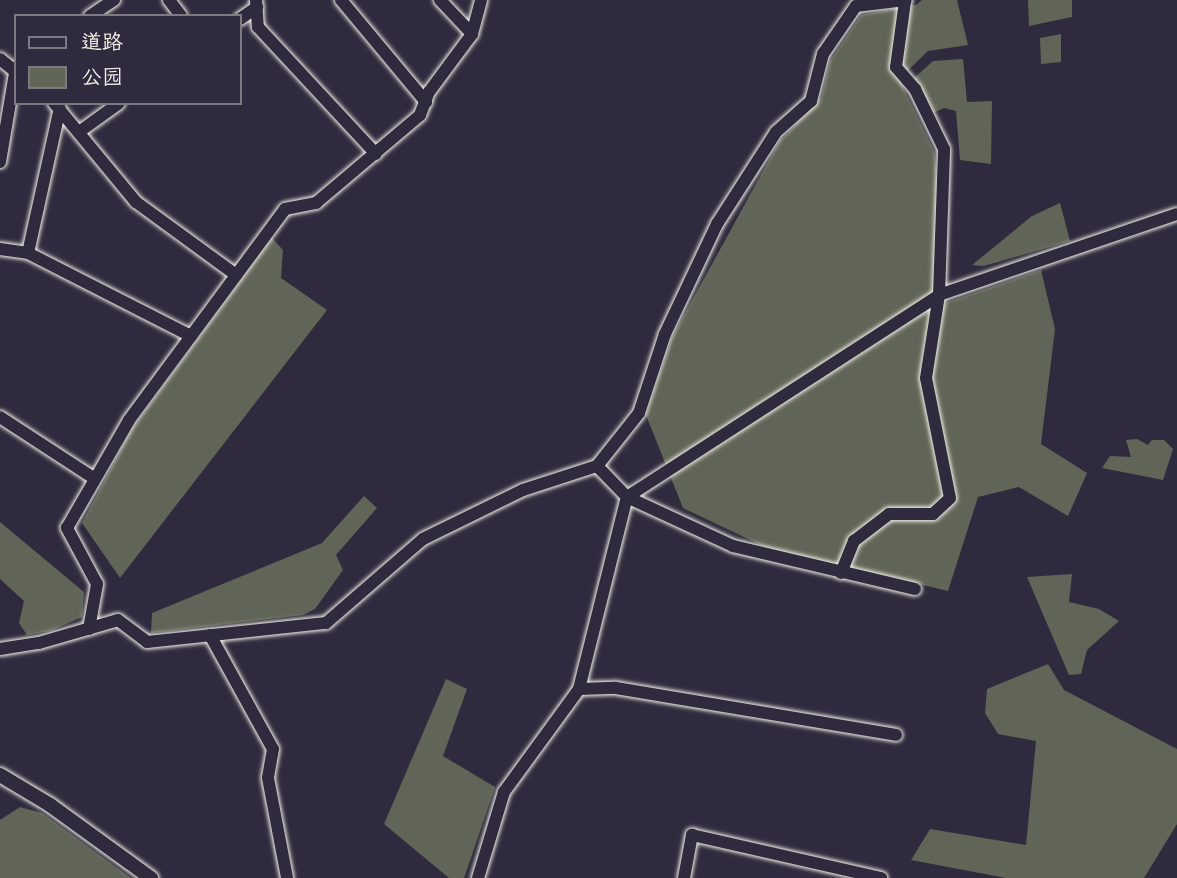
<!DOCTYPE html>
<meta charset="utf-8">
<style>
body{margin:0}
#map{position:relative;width:1177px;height:878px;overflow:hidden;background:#2f2a3d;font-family:"Gochi Hand","LXGW WenKai TC",sans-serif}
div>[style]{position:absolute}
.green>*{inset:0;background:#616557}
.roads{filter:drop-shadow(0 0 2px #f4f1e8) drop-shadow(0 0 2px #f4f1e8)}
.minor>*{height:12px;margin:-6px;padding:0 6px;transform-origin:6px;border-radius:6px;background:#2f2a3d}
.tertiary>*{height:14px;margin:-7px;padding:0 7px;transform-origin:7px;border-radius:7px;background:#2f2a3d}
span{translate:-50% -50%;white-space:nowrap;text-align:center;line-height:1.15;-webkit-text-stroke:5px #2f2a3d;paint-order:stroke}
.legend{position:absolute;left:14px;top:14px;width:228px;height:91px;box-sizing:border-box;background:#2f2a3d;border:2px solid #7e7a81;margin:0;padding:9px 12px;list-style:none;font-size:21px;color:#f4f1e8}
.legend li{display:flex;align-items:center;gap:14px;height:35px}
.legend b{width:35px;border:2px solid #7e7a81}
</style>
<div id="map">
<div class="green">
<i style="clip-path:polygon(922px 0,957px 0,968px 45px,928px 51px,899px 79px,935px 153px,945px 303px,1041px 270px,1055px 329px,1041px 444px,1087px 473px,1068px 516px,1019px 487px,978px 497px,948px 591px,767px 548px,683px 508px,646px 415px,672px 337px,779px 142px,821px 98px,830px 61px,861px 15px,916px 5px)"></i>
<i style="clip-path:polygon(1028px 0,1072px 0,1072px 17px,1029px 26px)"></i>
<i style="clip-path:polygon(1061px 34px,1061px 62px,1041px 64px,1040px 38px)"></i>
<i style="clip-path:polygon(963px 59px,967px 102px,992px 101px,991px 164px,960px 160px,956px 111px,944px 108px,933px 113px,913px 79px,933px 61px)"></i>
<i style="clip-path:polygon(1060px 203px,1070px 241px,984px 266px,972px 265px,1032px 216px)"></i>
<i style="clip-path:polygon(272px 238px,283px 250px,281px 278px,327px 310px,120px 578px,82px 523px,132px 429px)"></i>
<i style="clip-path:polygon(1137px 439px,1148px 445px,1152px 440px,1164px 440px,1173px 449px,1163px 480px,1102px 468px,1110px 456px,1131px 457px,1126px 440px)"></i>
<i style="clip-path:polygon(364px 496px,377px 508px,336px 555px,343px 570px,315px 609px,303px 615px,151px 633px,152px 613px,322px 543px)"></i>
<i style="clip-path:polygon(0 522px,84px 592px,82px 617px,50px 631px,27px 635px,19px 623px,24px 601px,0 579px)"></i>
<i style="clip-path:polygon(1072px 574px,1069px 602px,1099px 609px,1119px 621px,1087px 650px,1081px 674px,1069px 675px,1027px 577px)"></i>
<i style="clip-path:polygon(1048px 664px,1064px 690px,1177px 749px,1177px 824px,1144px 878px,1006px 878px,911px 860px,930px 829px,1026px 845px,1036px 741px,998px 734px,985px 713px,987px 689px)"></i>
<i style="clip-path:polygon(446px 679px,467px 689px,443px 756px,495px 787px,464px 878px,449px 878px,384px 824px)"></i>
<i style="clip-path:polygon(20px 807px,42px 813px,131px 878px,0 878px,0 820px)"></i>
</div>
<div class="roads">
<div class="minor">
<i style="left:169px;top:0;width:20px;rotate:53deg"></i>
<i style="left:256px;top:0;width:27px;rotate:86deg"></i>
<i style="left:258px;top:27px;width:173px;rotate:47.1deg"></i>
<i style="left:341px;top:0;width:133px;rotate:50.2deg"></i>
<i style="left:440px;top:0;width:47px;rotate:46.7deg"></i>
<i style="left:90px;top:16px;width:29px;rotate:-34deg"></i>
<i style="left:240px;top:19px;width:21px;rotate:-35deg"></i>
<i style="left:0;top:59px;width:21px;rotate:39deg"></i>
<i style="left:54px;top:103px;width:129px;rotate:50.4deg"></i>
<i style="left:136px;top:202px;width:124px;rotate:36.1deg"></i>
<i style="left:79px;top:132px;width:49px;rotate:-35.9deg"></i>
<i style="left:0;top:162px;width:96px;rotate:-80.4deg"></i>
<i style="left:0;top:249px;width:28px;rotate:8deg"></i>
<i style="left:28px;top:253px;width:148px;rotate:-77.6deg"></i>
<i style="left:28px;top:253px;width:183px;rotate:27deg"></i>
<i style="left:0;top:417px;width:113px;rotate:33.1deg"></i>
<i style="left:597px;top:466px;width:68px;rotate:-51.6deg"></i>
<i style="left:639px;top:413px;width:83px;rotate:-71.8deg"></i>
<i style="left:665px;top:334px;width:122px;rotate:-64.7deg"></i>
<i style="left:717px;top:224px;width:109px;rotate:-57.3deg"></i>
<i style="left:776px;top:132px;width:47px;rotate:-41.5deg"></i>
<i style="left:811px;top:101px;width:49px;rotate:-75.7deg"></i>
<i style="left:823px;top:54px;width:58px;rotate:-55.5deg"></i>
<i style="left:856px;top:6px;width:50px;rotate:-6.8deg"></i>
<i style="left:841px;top:573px;width:35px;rotate:-68deg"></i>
<i style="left:854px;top:541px;width:44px;rotate:-37.6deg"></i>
<i style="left:889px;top:514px;width:44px"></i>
<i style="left:933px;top:514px;width:23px;rotate:-43deg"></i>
<i style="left:950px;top:498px;width:122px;rotate:-101.3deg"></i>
<i style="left:926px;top:378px;width:84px;rotate:-81.1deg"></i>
<i style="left:939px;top:295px;width:146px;rotate:-88deg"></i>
<i style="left:944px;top:149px;width:67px;rotate:-115.8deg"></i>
<i style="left:915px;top:89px;width:29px;rotate:-131deg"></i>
<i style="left:896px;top:67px;width:67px;rotate:-82.2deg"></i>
<i style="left:89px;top:629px;width:46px;rotate:-79.9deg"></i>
<i style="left:97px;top:584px;width:64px;rotate:-118.2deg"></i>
<i style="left:67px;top:528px;width:125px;rotate:-60.1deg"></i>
<i style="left:129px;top:420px;width:262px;rotate:-53.5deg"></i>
<i style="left:285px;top:209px;width:32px;rotate:-11deg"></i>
<i style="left:316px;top:203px;width:136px;rotate:-40.2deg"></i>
<i style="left:420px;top:115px;width:25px;rotate:-69deg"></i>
<i style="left:429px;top:92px;width:72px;rotate:-53.4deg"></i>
<i style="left:472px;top:34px;width:35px;rotate:-75deg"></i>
<i style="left:210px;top:635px;width:130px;rotate:61.1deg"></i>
<i style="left:273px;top:749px;width:29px;rotate:100deg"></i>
<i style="left:268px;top:778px;width:102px;rotate:79.2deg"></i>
<i style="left:0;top:649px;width:39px;rotate:-9deg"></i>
<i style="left:39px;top:643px;width:82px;rotate:-16.2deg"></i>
<i style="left:118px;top:620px;width:36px;rotate:37deg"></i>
<i style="left:147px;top:642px;width:180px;rotate:-6.1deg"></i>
<i style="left:326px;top:623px;width:128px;rotate:-40.9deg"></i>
<i style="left:423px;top:539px;width:111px;rotate:-26.1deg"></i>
<i style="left:523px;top:490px;width:78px;rotate:-18deg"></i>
<i style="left:597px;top:466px;width:43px;rotate:45.9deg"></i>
<i style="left:627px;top:497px;width:372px;rotate:-32.9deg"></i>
<i style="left:939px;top:295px;width:251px;rotate:-18.8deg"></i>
<i style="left:579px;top:689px;width:198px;rotate:-76deg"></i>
<i style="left:627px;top:497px;width:117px;rotate:24.8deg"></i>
<i style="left:733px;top:546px;width:187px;rotate:13.3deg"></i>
<i style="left:478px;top:878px;width:90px;rotate:-73.2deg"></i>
<i style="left:504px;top:792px;width:127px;rotate:-53.9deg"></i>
<i style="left:579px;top:689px;width:37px;rotate:-2deg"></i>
<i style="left:616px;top:688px;width:284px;rotate:9.5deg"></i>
<i style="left:684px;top:878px;width:44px;rotate:-79.5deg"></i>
<i style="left:692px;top:835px;width:194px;rotate:12.8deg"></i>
</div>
<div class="tertiary">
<i style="left:0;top:775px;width:58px;rotate:31deg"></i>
<i style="left:50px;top:805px;width:125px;rotate:35.9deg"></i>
</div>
</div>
<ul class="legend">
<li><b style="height:9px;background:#2f2a3d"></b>道路</li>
<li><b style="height:19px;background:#616557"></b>公园</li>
</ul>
</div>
